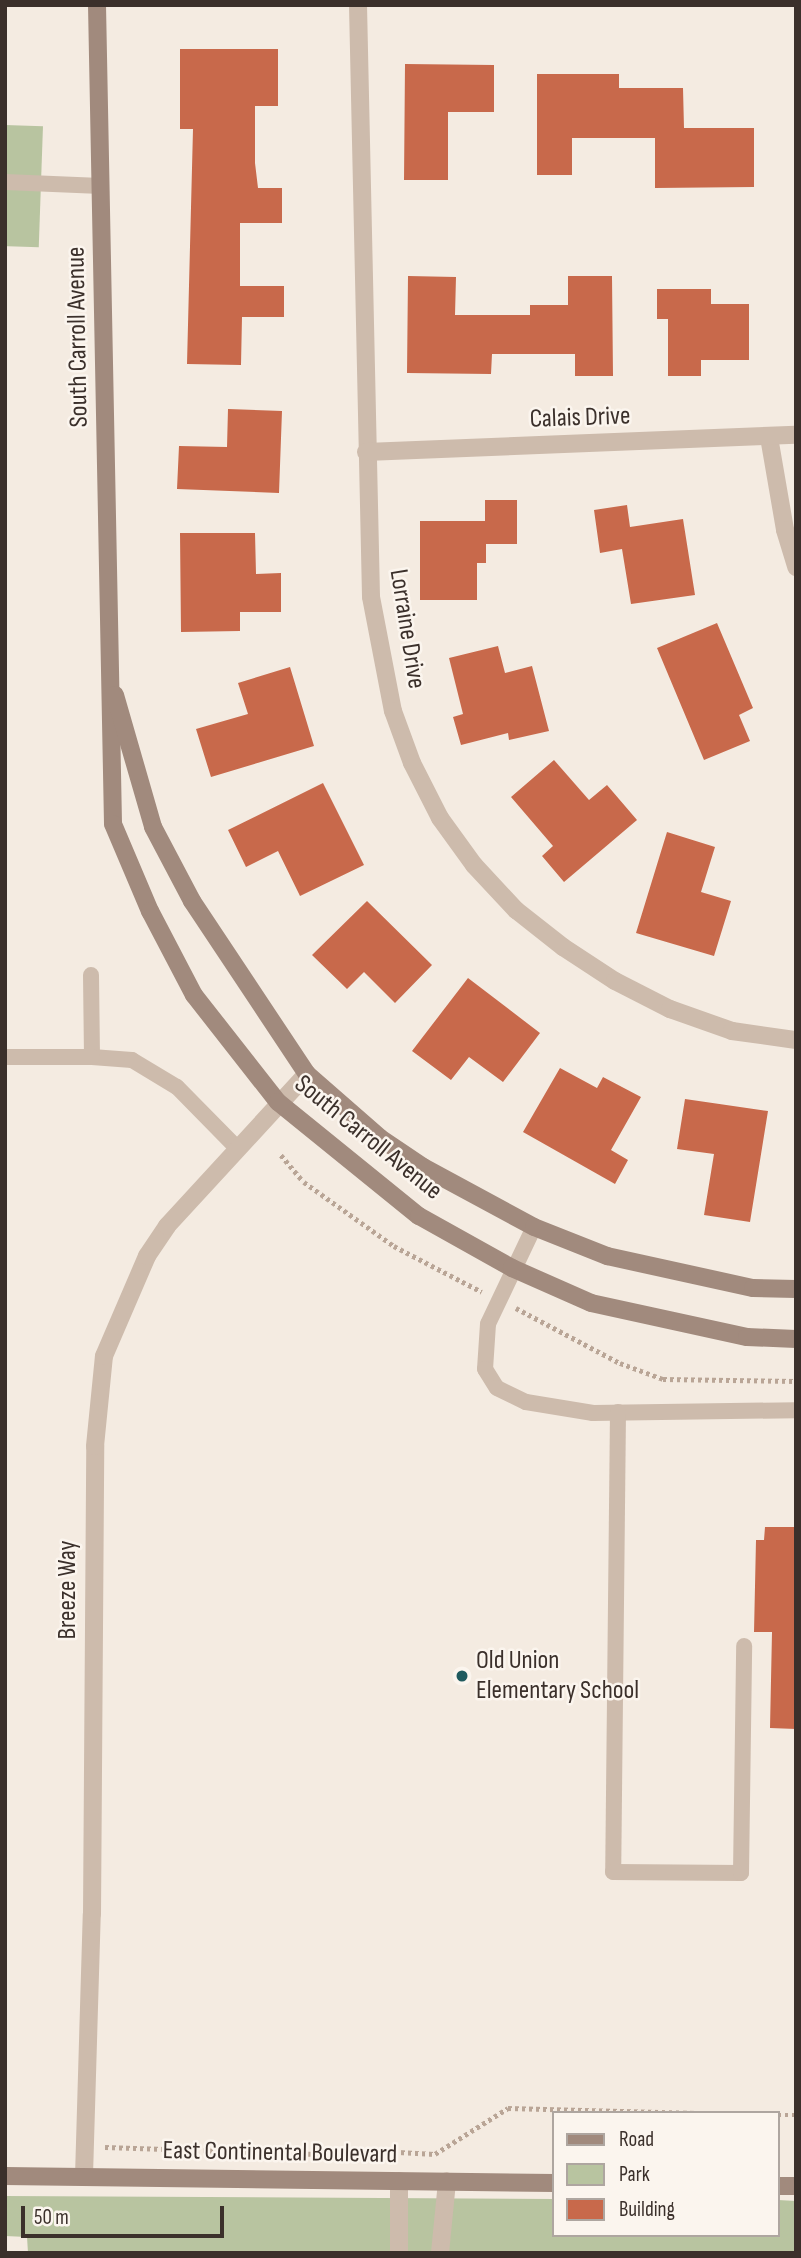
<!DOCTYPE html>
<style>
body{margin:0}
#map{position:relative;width:801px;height:2258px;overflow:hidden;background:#f4ebe1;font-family:"Sofia Sans Condensed",sans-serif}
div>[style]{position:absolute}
.green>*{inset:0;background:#b8c4a0;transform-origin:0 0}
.building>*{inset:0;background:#c8694b}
.path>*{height:4.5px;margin-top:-2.25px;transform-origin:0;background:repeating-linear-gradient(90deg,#b9a596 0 3.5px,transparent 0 7px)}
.service>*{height:16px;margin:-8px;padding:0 8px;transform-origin:8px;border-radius:8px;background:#cdbbac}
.minor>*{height:18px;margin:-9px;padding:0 9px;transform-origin:9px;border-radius:9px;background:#cdbbac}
.secondary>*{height:18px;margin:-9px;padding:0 9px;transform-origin:9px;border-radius:9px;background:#a18a7d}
.dots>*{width:19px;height:19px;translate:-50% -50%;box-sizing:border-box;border:4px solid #fbf5ee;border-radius:50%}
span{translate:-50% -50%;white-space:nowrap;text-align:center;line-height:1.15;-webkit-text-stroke:5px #fbf5ee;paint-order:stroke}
.street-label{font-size:26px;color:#3b302b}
.poi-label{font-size:26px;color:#3b302b}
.left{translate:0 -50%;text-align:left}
.frame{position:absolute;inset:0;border:7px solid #3b302b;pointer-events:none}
.legend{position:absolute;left:552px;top:2111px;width:228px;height:126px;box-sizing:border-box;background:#fbf5ee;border:2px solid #aea6a0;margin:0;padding:9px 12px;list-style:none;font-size:21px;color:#3b302b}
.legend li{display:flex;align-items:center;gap:14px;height:35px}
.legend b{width:35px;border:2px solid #aea6a0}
.scale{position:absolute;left:21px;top:2206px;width:203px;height:32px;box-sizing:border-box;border:4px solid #3b302b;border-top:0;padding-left:9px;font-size:21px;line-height:24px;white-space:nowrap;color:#3b302b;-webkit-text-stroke:5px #fbf5ee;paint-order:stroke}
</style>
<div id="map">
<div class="green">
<i style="left:5px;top:125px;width:38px;height:121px;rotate:2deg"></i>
<i style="clip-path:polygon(5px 2196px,554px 2199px,554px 2235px,778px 2235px,778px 2200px,796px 2201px,796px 2253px,28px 2253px,27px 2237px,5px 2236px)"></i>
</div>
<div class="building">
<i style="clip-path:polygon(180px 49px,278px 49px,278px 106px,255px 106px,255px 163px,258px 188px,282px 188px,282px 223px,240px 223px,240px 286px,284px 286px,284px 317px,242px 317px,241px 365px,187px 364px,193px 129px,180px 129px)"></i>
<i style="clip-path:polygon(405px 64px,494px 65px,494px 112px,448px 112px,448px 180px,404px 180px)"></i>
<i style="clip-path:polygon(537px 74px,619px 74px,619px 88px,683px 88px,684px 128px,754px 128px,754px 187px,655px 188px,655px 138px,572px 138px,572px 175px,537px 175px)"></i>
<i style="clip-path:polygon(408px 276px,456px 277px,455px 315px,530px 315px,530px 305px,568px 305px,568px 276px,612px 276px,613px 376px,575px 376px,575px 354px,492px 354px,491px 374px,407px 373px)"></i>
<i style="clip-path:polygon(657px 289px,711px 289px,711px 304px,749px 304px,749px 360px,701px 360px,701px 376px,668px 376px,668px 319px,657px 319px)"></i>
<i style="clip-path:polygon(228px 409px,282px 411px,279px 493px,177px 489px,179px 446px,227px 447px)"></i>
<i style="clip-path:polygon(485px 500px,517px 500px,517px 544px,486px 544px,486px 563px,477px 563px,477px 600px,420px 600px,420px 521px,485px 521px)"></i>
<i style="clip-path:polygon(627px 505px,630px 527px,683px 519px,695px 595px,631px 604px,622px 549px,600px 553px,594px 510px)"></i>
<i style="clip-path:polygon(180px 533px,255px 533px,256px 574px,281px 573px,281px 612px,240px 612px,240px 631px,181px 632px)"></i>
<i style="clip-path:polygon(717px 623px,753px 708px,739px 715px,750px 741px,704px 760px,657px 648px)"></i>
<i style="clip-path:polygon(498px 646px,505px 673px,532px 666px,549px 731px,509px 740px,508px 733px,461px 745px,453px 717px,463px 714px,449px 658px)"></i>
<i style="clip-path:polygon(290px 667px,314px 746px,211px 777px,196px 729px,248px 714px,238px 683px)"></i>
<i style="clip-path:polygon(554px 760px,589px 800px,607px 785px,637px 820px,564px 882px,542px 856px,553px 846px,511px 797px)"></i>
<i style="clip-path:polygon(323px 783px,364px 865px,300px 896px,278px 851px,246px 867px,228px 830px)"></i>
<i style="clip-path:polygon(667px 832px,715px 847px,701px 892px,731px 901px,714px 956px,636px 933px)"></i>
<i style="clip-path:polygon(367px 901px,432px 965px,395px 1003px,364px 972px,347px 989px,312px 955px)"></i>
<i style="clip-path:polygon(468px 978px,540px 1033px,503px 1082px,469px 1057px,451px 1080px,412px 1051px)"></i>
<i style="clip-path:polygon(560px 1068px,597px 1088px,603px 1077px,641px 1097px,611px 1150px,628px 1160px,615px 1184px,523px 1132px)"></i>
<i style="clip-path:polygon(685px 1099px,768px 1111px,750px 1222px,704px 1215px,714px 1154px,677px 1149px)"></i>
<i style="clip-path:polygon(765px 1527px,796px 1527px,796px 1729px,770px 1728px,772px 1632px,754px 1632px,756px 1540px,764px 1540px)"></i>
</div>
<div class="path">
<i style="left:281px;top:1155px;width:35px;rotate:50deg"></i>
<i style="left:304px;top:1182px;width:110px;rotate:35.4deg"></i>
<i style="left:394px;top:1246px;width:99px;rotate:27.6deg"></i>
<i style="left:516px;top:1308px;width:118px;rotate:27.9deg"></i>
<i style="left:620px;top:1363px;width:46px;rotate:20.4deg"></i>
<i style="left:663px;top:1379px;width:133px;rotate:0.9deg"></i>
<i style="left:778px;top:2115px;width:18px"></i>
<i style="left:105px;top:2147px;width:212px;rotate:1.9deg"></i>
<i style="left:317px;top:2154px;width:63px;rotate:-2.7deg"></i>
<i style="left:380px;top:2159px;width:8px;rotate:-90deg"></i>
<i style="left:380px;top:2151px;width:55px;rotate:3.1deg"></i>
<i style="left:435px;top:2154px;width:86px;rotate:-32.2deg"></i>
<i style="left:508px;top:2108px;width:190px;rotate:1.5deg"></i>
</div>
<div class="service">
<i style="left:5px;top:182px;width:96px;rotate:2.4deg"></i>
<i style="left:91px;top:975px;width:82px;rotate:89.3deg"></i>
<i style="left:92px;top:1057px;width:40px;rotate:4.3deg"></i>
<i style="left:132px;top:1060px;width:52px;rotate:31deg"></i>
<i style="left:177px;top:1087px;width:84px;rotate:45.5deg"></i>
<i style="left:5px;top:1057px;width:87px"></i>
<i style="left:534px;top:1227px;width:107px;rotate:115.4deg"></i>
<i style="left:488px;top:1324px;width:45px;rotate:93.8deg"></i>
<i style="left:485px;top:1369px;width:22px;rotate:58deg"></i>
<i style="left:497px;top:1388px;width:32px;rotate:26deg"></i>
<i style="left:526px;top:1402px;width:68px;rotate:9.3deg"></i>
<i style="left:593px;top:1413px;width:203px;rotate:-0.8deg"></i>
<i style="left:618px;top:1412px;width:460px;rotate:90.6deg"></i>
<i style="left:613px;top:1872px;width:128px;rotate:0.4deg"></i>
<i style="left:741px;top:1873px;width:227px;rotate:-89.2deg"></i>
</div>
<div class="minor">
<i style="left:358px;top:5px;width:592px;rotate:88.74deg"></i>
<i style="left:371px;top:597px;width:116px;rotate:79.1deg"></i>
<i style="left:393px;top:711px;width:55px;rotate:69.9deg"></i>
<i style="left:412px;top:763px;width:62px;rotate:63deg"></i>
<i style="left:440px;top:818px;width:58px;rotate:54.1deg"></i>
<i style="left:474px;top:865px;width:62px;rotate:47deg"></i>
<i style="left:516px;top:910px;width:60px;rotate:38.2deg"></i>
<i style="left:563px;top:947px;width:62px;rotate:33.2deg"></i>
<i style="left:615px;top:981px;width:62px;rotate:27deg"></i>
<i style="left:670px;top:1009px;width:66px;rotate:19.5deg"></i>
<i style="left:732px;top:1031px;width:65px;rotate:8deg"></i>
<i style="left:769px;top:437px;width:94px;rotate:80.2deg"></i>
<i style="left:785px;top:530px;width:39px;rotate:73deg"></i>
<i style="left:366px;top:452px;width:430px;rotate:-2.3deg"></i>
<i style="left:84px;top:2176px;width:262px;rotate:-88.3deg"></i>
<i style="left:92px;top:1914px;width:468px;rotate:-89.6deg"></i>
<i style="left:95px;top:1446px;width:90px;rotate:-84.3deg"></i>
<i style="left:104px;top:1356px;width:109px;rotate:-66.7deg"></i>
<i style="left:147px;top:1256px;width:36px;rotate:-56deg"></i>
<i style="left:167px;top:1226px;width:207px;rotate:-47.4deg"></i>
<i style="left:399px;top:2253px;width:72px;rotate:-90deg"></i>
<i style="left:440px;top:2253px;width:72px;rotate:-84.4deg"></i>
</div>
<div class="secondary">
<i style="left:97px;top:5px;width:819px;rotate:88.88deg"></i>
<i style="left:113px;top:824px;width:95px;rotate:67deg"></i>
<i style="left:150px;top:911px;width:95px;rotate:62.4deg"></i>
<i style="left:194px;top:995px;width:136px;rotate:51.9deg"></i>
<i style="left:278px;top:1102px;width:181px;rotate:39deg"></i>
<i style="left:419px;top:1216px;width:107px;rotate:29.2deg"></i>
<i style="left:512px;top:1268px;width:86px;rotate:23.9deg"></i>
<i style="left:591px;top:1303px;width:160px;rotate:12.3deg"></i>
<i style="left:747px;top:1337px;width:49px;rotate:2.3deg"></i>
<i style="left:115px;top:695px;width:137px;rotate:73.9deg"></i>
<i style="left:153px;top:827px;width:84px;rotate:62.2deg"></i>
<i style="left:192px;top:901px;width:208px;rotate:56.4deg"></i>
<i style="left:307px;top:1074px;width:97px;rotate:41.2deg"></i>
<i style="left:380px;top:1138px;width:52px;rotate:34deg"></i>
<i style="left:423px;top:1167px;width:126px;rotate:28.4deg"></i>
<i style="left:534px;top:1227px;width:79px;rotate:21.7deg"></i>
<i style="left:607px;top:1256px;width:149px;rotate:12.4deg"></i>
<i style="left:753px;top:1288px;width:43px;rotate:1.3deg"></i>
<i style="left:5px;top:2176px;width:549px;rotate:0.73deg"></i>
<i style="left:778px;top:2186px;width:18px"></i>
</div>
<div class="dots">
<i style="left:462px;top:1676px;background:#1f5a5e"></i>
</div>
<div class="street-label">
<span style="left:78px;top:337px;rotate:-91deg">South Carroll Avenue</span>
<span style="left:580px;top:418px;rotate:-2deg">Calais Drive</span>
<span style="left:407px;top:629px;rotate:81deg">Lorraine Drive</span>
<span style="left:368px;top:1138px;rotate:39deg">South Carroll Avenue</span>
<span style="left:68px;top:1590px;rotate:-90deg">Breeze Way</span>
<span style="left:280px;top:2153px;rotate:1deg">East Continental Boulevard</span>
</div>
<div class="poi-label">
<span class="left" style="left:476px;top:1676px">Old Union<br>Elementary School</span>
</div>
<div class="frame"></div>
<ul class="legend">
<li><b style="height:9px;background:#a18a7d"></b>Road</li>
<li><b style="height:19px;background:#b8c4a0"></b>Park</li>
<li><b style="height:19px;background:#c8694b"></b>Building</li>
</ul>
<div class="scale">50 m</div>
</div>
